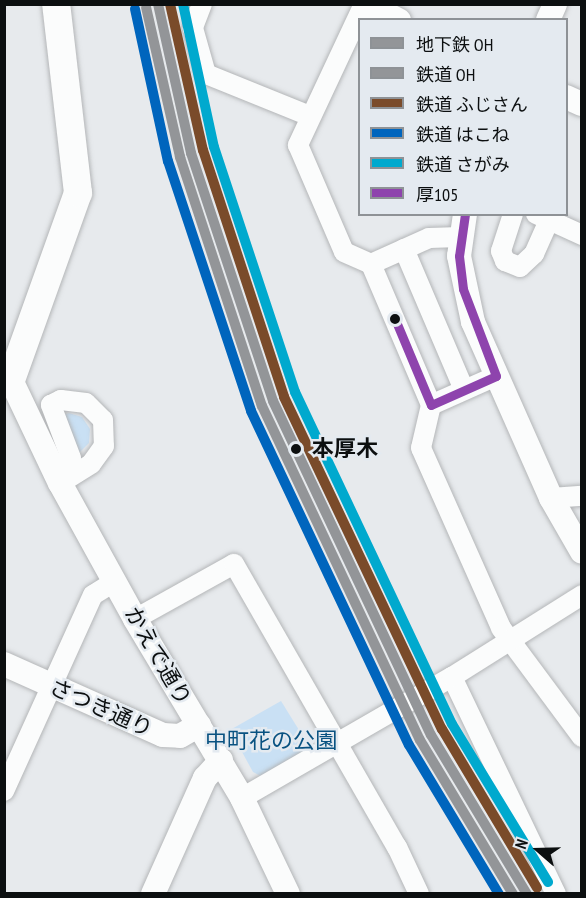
<!DOCTYPE html>
<meta charset="utf-8">
<style>
body{margin:0}
#map{position:relative;width:586px;height:898px;overflow:hidden;background:#e7eaed;font-family:"PT Sans Narrow","Noto Sans JP",sans-serif}
div>[style]{position:absolute}
.green>*{inset:0;background:#c9e0f4}
.roads{filter:drop-shadow(0 0 2px #b4b6b8) drop-shadow(0 0 2px #b4b6b8)}
.minor>*{height:20px;margin:-10px;padding:0 10px;transform-origin:10px;border-radius:10px;background:#fbfcfc}
.tertiary>*{height:24px;margin:-12px;padding:0 12px;transform-origin:12px;border-radius:12px;background:#fbfcfc}
.secondary>*{height:28px;margin:-14px;padding:0 14px;transform-origin:14px;border-radius:14px;background:#fbfcfc}
.bus-1>*{height:9px;margin:-4.5px;padding:0 4.5px;transform-origin:4.5px;border-radius:4.5px;background:#8e44ad}
.rail-1>*{height:10px;margin:-5px;padding:0 5px;transform-origin:5px;border-radius:5px;background:#939598}
.rail-2>*{height:10px;margin:-5px;padding:0 5px;transform-origin:5px;border-radius:5px;background:#7a4b2a}
.rail-3>*{height:10px;margin:-5px;padding:0 5px;transform-origin:5px;border-radius:5px;background:#0065bd}
.rail-4>*{height:10px;margin:-5px;padding:0 5px;transform-origin:5px;border-radius:5px;background:#00a9ce}
.metro-1>*{height:10px;margin:-5px;padding:0 5px;transform-origin:5px;border-radius:5px;background:#939598}
.dots>*{width:16px;height:16px;translate:-50% -50%;box-sizing:border-box;border:3px solid #e4eaf0;border-radius:50%}
span{translate:-50% -50%;white-space:nowrap;text-align:center;line-height:1.15;-webkit-text-stroke:5px #e4eaf0;paint-order:stroke}
.stop-label{font-size:22px;color:#0c0f10;font-weight:700}
.left{translate:0 -50%;text-align:left}
.street-label{font-size:22px;color:#0c0f10}
.park-label{font-size:22px;color:#095281}
.frame{position:absolute;inset:0;border:6px solid #0c0f10;pointer-events:none}
.legend{position:absolute;left:358px;top:18px;width:210px;height:198px;box-sizing:border-box;background:#e4eaf0;border:2px solid #8e9296;margin:0;padding:8px 10px;list-style:none;font-size:18px;color:#0c0f10}
.legend li{display:flex;align-items:center;gap:12px;height:30px}
.legend b{width:30px;border:2px solid #8e9296}
.north{position:absolute;left:508px;top:820px;width:60px;height:60px;-webkit-text-stroke:4px #e4eaf0;paint-order:stroke;rotate:290deg;font-size:16px;font-weight:700;line-height:24px;text-align:center;color:#0c0f10}
.north::after{content:'';display:block;margin:auto;width:21px;height:27px;background:#0c0f10;clip-path:polygon(50% 0,100% 100%,50% 72%,0 100%)}
</style>
<div id="map">
<div class="green">
<i style="clip-path:polygon(69px 413px,82px 417px,90px 429px,89px 443px,78px 454px,63px 415px)"></i>
<i style="clip-path:polygon(281px 701px,312px 751px,266px 779px,253px 772px,230px 730px)"></i>
</div>
<div class="roads">
<div class="minor">
<i style="left:202px;top:4px;width:26px;rotate:111deg"></i>
<i style="left:193px;top:28px;width:48px;rotate:74.2deg"></i>
<i style="left:206px;top:74px;width:112px;rotate:22deg"></i>
<i style="left:364px;top:4px;width:156px;rotate:115.1deg"></i>
<i style="left:298px;top:145px;width:116px;rotate:66.7deg"></i>
<i style="left:344px;top:252px;width:30px;rotate:24deg"></i>
<i style="left:513px;top:214px;width:39px;rotate:108deg"></i>
<i style="left:501px;top:251px;width:11px;rotate:68deg"></i>
<i style="left:505px;top:261px;width:16px;rotate:22deg"></i>
<i style="left:520px;top:267px;width:19px;rotate:-43deg"></i>
<i style="left:534px;top:254px;width:37px;rotate:-66deg"></i>
<i style="left:536px;top:214px;width:51px;rotate:24.5deg"></i>
<i style="left:460px;top:237px;width:31px;rotate:178deg"></i>
<i style="left:429px;top:238px;width:64px;rotate:155.9deg"></i>
<i style="left:371px;top:264px;width:153px;rotate:66.9deg"></i>
<i style="left:431px;top:405px;width:71px;rotate:-24deg"></i>
<i style="left:404px;top:249px;width:153px;rotate:66.9deg"></i>
<i style="left:431px;top:405px;width:44px;rotate:103.1deg"></i>
<i style="left:421px;top:448px;width:197px;rotate:66deg"></i>
<i style="left:501px;top:628px;width:136px;rotate:53.4deg"></i>
<i style="left:55px;top:473px;width:16px;rotate:-30deg"></i>
<i style="left:69px;top:465px;width:7px;rotate:-74deg"></i>
<i style="left:71px;top:458px;width:57px;rotate:-110.7deg"></i>
<i style="left:51px;top:405px;width:11px;rotate:-27deg"></i>
<i style="left:61px;top:400px;width:25px;rotate:7deg"></i>
<i style="left:86px;top:403px;width:24px;rotate:45deg"></i>
<i style="left:103px;top:420px;width:26px;rotate:88deg"></i>
<i style="left:104px;top:446px;width:22px;rotate:126deg"></i>
<i style="left:91px;top:464px;width:36px;rotate:148deg"></i>
<i style="left:551px;top:498px;width:31px;rotate:-4deg"></i>
<i style="left:135px;top:619px;width:113px;rotate:-29.1deg"></i>
<i style="left:234px;top:564px;width:327px;rotate:60.1deg"></i>
<i style="left:397px;top:847px;width:52px;rotate:64.9deg"></i>
<i style="left:452px;top:677px;width:241px;rotate:64.4deg"></i>
<i style="left:4px;top:791px;width:215px;rotate:-65.6deg"></i>
<i style="left:93px;top:595px;width:26px;rotate:-32deg"></i>
<i style="left:242px;top:798px;width:242px;rotate:-30deg"></i>
<i style="left:452px;top:677px;width:154px;rotate:-32.2deg"></i>
</div>
<div class="tertiary">
<i style="left:367px;top:4px;width:36px;rotate:27deg"></i>
<i style="left:548px;top:20px;width:17px;rotate:-66deg"></i>
<i style="left:566px;top:97px;width:17px;rotate:24deg"></i>
<i style="left:465px;top:214px;width:42px;rotate:98.1deg"></i>
<i style="left:459px;top:256px;width:67px;rotate:78deg"></i>
<i style="left:473px;top:322px;width:193px;rotate:66.1deg"></i>
<i style="left:551px;top:498px;width:62px;rotate:60.1deg"></i>
<i style="left:4px;top:383px;width:8px;rotate:-23deg"></i>
<i style="left:11px;top:380px;width:114px;rotate:64.6deg"></i>
<i style="left:60px;top:483px;width:155px;rotate:61.1deg"></i>
<i style="left:135px;top:619px;width:209px;rotate:59.1deg"></i>
<i style="left:242px;top:798px;width:106px;rotate:64.4deg"></i>
<i style="left:4px;top:664px;width:174px;rotate:24.1deg"></i>
<i style="left:163px;top:735px;width:17px;rotate:3deg"></i>
<i style="left:180px;top:736px;width:22px;rotate:-30deg"></i>
<i style="left:153px;top:894px;width:127px;rotate:-65.9deg"></i>
<i style="left:205px;top:778px;width:24px;rotate:-48deg"></i>
</div>
<div class="secondary">
<i style="left:11px;top:380px;width:199px;rotate:-70.3deg"></i>
<i style="left:78px;top:193px;width:190px;rotate:-96.6deg"></i>
</div>
</div>
<div class="bus-1">
<i style="left:465px;top:214px;width:42px;rotate:98.1deg"></i>
<i style="left:459px;top:256px;width:33px;rotate:83deg"></i>
<i style="left:463px;top:289px;width:93px;rotate:69.2deg"></i>
<i style="left:395px;top:319px;width:93px;rotate:67.3deg"></i>
<i style="left:431px;top:405px;width:71px;rotate:-24deg"></i>
</div>
<div class="rail-1">
<i style="left:146px;top:7px;width:154px;rotate:77.2deg"></i>
<i style="left:180px;top:157px;width:262px;rotate:71.8deg"></i>
<i style="left:262px;top:406px;width:369px;rotate:64.7deg"></i>
<i style="left:420px;top:740px;width:180px;rotate:58.9deg"></i>
</div>
<div class="rail-2">
<i style="left:170px;top:4px;width:150px;rotate:77.3deg"></i>
<i style="left:203px;top:150px;width:260px;rotate:71.8deg"></i>
<i style="left:284px;top:397px;width:368px;rotate:64.6deg"></i>
<i style="left:442px;top:729px;width:185px;rotate:59.1deg"></i>
</div>
<div class="rail-3">
<i style="left:135px;top:9px;width:156px;rotate:77.8deg"></i>
<i style="left:168px;top:161px;width:263px;rotate:71.6deg"></i>
<i style="left:251px;top:411px;width:369px;rotate:64.7deg"></i>
<i style="left:409px;top:745px;width:174px;rotate:58.9deg"></i>
</div>
<div class="rail-4">
<i style="left:183px;top:4px;width:146px;rotate:77.8deg"></i>
<i style="left:214px;top:147px;width:258px;rotate:71.7deg"></i>
<i style="left:295px;top:392px;width:367px;rotate:64.7deg"></i>
<i style="left:452px;top:724px;width:185px;rotate:58.7deg"></i>
</div>
<div class="metro-1">
<i style="left:158px;top:4px;width:153px;rotate:77.5deg"></i>
<i style="left:191px;top:153px;width:261px;rotate:71.7deg"></i>
<i style="left:273px;top:401px;width:369px;rotate:64.7deg"></i>
<i style="left:431px;top:735px;width:186px;rotate:58.9deg"></i>
</div>
<div class="dots">
<i style="left:395px;top:319px;background:#0c0f10"></i>
<i style="left:296px;top:449px;background:#0c0f10"></i>
</div>
<div class="stop-label">
<span class="left" style="left:312px;top:449px">本厚木</span>
</div>
<div class="street-label">
<span style="left:158px;top:656px;rotate:60deg">かえで通り</span>
<span style="left:101px;top:708px;rotate:24deg">さつき通り</span>
</div>
<div class="park-label">
<span style="left:271px;top:741px">中町花の公園</span>
</div>
<div class="frame"></div>
<ul class="legend">
<li><b style="height:8px;background:#939598"></b>地下鉄 OH</li>
<li><b style="height:8px;background:#939598"></b>鉄道 OH</li>
<li><b style="height:8px;background:#7a4b2a"></b>鉄道 ふじさん</li>
<li><b style="height:8px;background:#0065bd"></b>鉄道 はこね</li>
<li><b style="height:8px;background:#00a9ce"></b>鉄道 さがみ</li>
<li><b style="height:8px;background:#8e44ad"></b>厚105</li>
</ul>
<div class="north">N</div>
</div>
